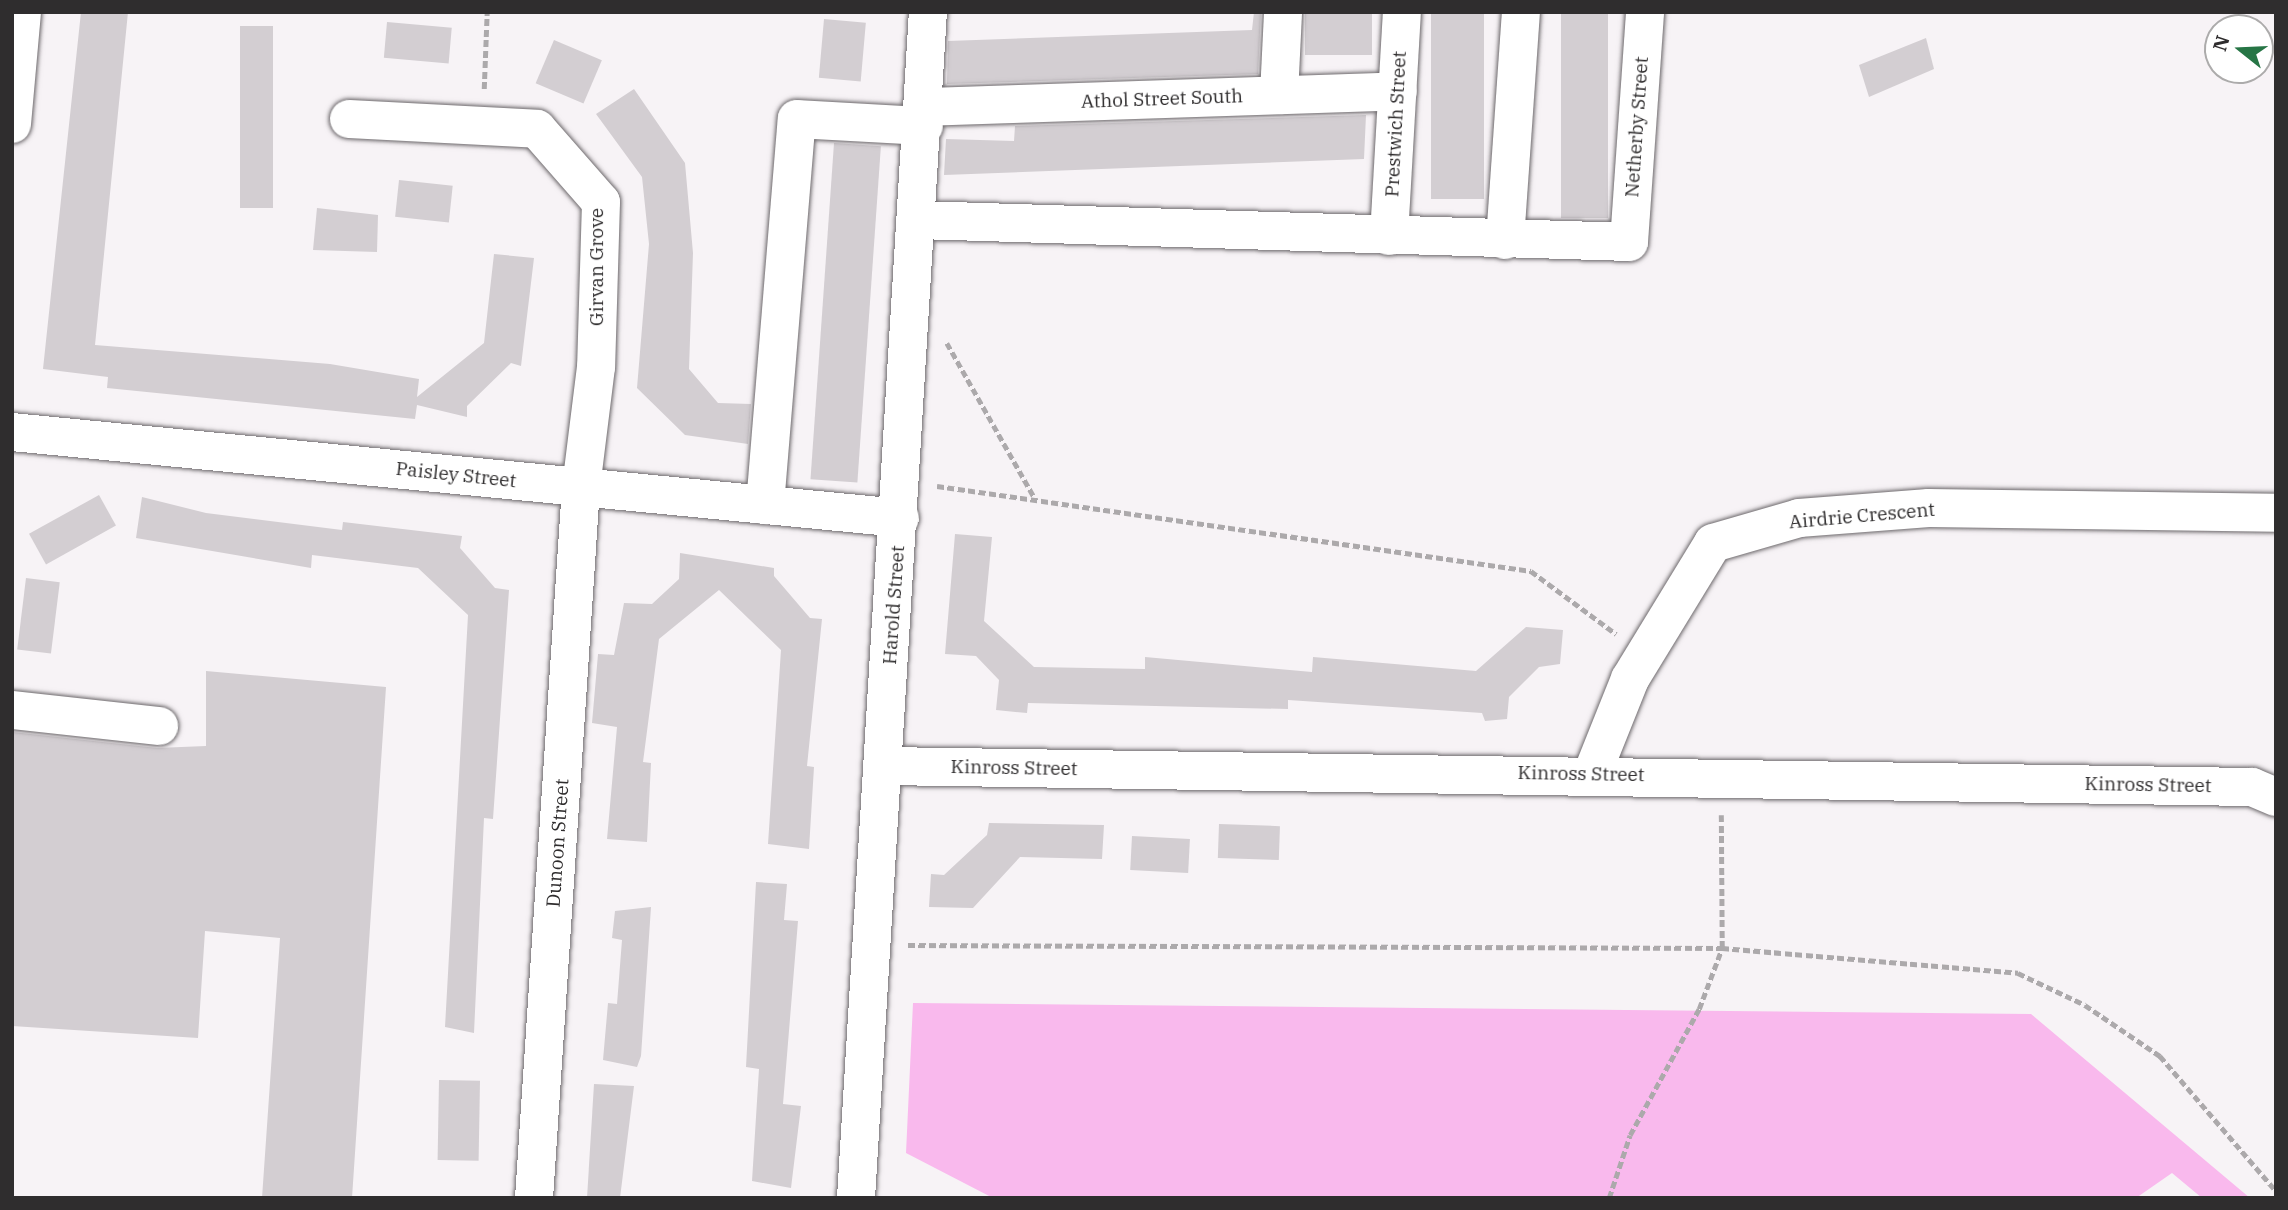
<!DOCTYPE html>
<style>
body{margin:0}
#map{position:relative;width:2288px;height:1210px;overflow:hidden;background:#f7f3f6;font-family:"IBM Plex Serif",serif}
div>[style]{position:absolute}
.green>*{inset:0;background:#f9b9ed}
.building>*{inset:0;background:#d3ced2;transform-origin:0 0}
.path>*{height:4.5px;margin-top:-2.25px;transform-origin:0;background:repeating-linear-gradient(90deg,#aca9ab 0 7px,transparent 0 10.5px)}
.roads{filter:drop-shadow(0 0 2px #6d696c) drop-shadow(0 0 2px #6d696c)}
.minor>*{height:38px;margin:-19px;padding:0 19px;transform-origin:19px;border-radius:19px;background:#fff}
span{translate:-50% -50%;white-space:nowrap;text-align:center;line-height:1.15;-webkit-text-stroke:6px #fff;paint-order:stroke}
.street-label{font-size:19px;color:#2f2d2e}
.frame{position:absolute;inset:0;border:14px solid #2f2d2e;pointer-events:none}
.north{position:absolute;left:2204px;top:14px;width:70px;height:70px;box-sizing:border-box;background:#fff;border:2px solid #acabab;border-radius:50%;rotate:288deg;font-size:19px;font-weight:700;line-height:28px;text-align:center;color:#2f2d2e}
.north::after{content:'';display:block;margin:auto;width:24px;height:32px;background:#267545;clip-path:polygon(50% 0,100% 100%,50% 72%,0 100%)}
</style>
<div id="map">
<div class="green">
<i style="clip-path:polygon(913px 1003px,2031px 1014px,2250px 1198px,2202px 1198px,2172px 1173px,2136px 1198px,993px 1198px,906px 1153px)"></i>
</div>
<div class="building">
<i style="clip-path:polygon(81px 12px,128px 12px,95px 345px,330px 364px,419px 379px,417px 397px,484px 343px,494px 254px,534px 258px,521px 366px,511px 363px,467px 406px,467px 417px,417px 405px,415px 419px,107px 388px,108px 377px,43px 369px)"></i>
<i style="clip-path:polygon(1254px 12px,1261px 12px,1258px 74px,947px 84px,948px 41px,1252px 30px)"></i>
<i style="left:1305px;top:12px;width:67px;height:43px"></i>
<i style="left:1431px;top:12px;width:53px;height:187px"></i>
<i style="left:1561px;top:12px;width:47px;height:206px"></i>
<i style="left:824px;top:19px;width:42px;height:59px;rotate:5deg"></i>
<i style="left:387px;top:22px;width:65px;height:36px;rotate:5deg"></i>
<i style="left:240px;top:26px;width:33px;height:182px"></i>
<i style="clip-path:polygon(1926px 38px,1934px 69px,1869px 97px,1859px 65px)"></i>
<i style="left:554px;top:40px;width:52px;height:47px;rotate:23deg"></i>
<i style="clip-path:polygon(634px 89px,685px 163px,693px 253px,689px 369px,718px 403px,751px 404px,748px 444px,685px 435px,637px 388px,649px 244px,642px 177px,596px 114px)"></i>
<i style="clip-path:polygon(1366px 115px,1364px 159px,944px 175px,946px 139px,1014px 141px,1015px 126px)"></i>
<i style="left:834px;top:143px;width:47px;height:337px;rotate:4deg"></i>
<i style="left:399px;top:180px;width:54px;height:37px;rotate:6deg"></i>
<i style="clip-path:polygon(317px 208px,378px 215px,377px 252px,313px 250px)"></i>
<i style="left:99px;top:495px;width:35px;height:80px;rotate:61deg"></i>
<i style="clip-path:polygon(142px 497px,206px 513px,342px 530px,343px 522px,462px 536px,460px 548px,495px 588px,509px 590px,493px 819px,484px 818px,474px 1033px,445px 1027px,468px 615px,418px 568px,312px 555px,311px 568px,136px 538px)"></i>
<i style="clip-path:polygon(955px 534px,992px 537px,984px 621px,1034px 667px,1145px 669px,1145px 657px,1312px 672px,1313px 657px,1476px 671px,1526px 627px,1563px 630px,1560px 664px,1539px 667px,1509px 697px,1507px 719px,1485px 721px,1482px 713px,1288px 700px,1288px 709px,1028px 703px,1027px 713px,996px 710px,999px 680px,976px 656px,945px 654px)"></i>
<i style="clip-path:polygon(680px 553px,774px 568px,774px 576px,810px 618px,822px 619px,807px 766px,814px 767px,809px 849px,768px 844px,781px 650px,719px 590px,659px 639px,643px 762px,651px 763px,647px 842px,607px 839px,617px 727px,592px 723px,598px 654px,614px 655px,624px 603px,652px 604px,679px 579px)"></i>
<i style="left:26px;top:578px;width:34px;height:72px;rotate:7deg"></i>
<i style="clip-path:polygon(206px 671px,386px 687px,352px 1198px,262px 1198px,280px 938px,205px 931px,198px 1038px,12px 1026px,12px 732px,157px 748px,206px 746px)"></i>
<i style="clip-path:polygon(989px 823px,1104px 825px,1102px 859px,1020px 857px,973px 908px,929px 907px,931px 874px,944px 875px,987px 835px)"></i>
<i style="left:1219px;top:824px;width:61px;height:34px;rotate:2deg"></i>
<i style="left:1132px;top:836px;width:58px;height:34px;rotate:3deg"></i>
<i style="clip-path:polygon(756px 882px,787px 884px,784px 920px,798px 921px,783px 1104px,801px 1106px,791px 1188px,752px 1181px,759px 1069px,746px 1067px)"></i>
<i style="clip-path:polygon(651px 907px,641px 1056px,637px 1067px,603px 1060px,608px 1003px,617px 1004px,622px 940px,612px 938px,615px 911px)"></i>
<i style="left:439px;top:1080px;width:41px;height:80px;rotate:1deg"></i>
<i style="clip-path:polygon(594px 1084px,634px 1086px,620px 1198px,587px 1198px)"></i>
</div>
<div class="path">
<i style="left:484px;top:89px;width:77px;rotate:-87.8deg"></i>
<i style="left:947px;top:343px;width:180px;rotate:60.5deg"></i>
<i style="left:937px;top:486px;width:600px;rotate:8.14deg"></i>
<i style="left:1531px;top:571px;width:106px;rotate:36.5deg"></i>
<i style="left:908px;top:945px;width:814px;rotate:0.21deg"></i>
<i style="left:1722px;top:948px;width:297px;rotate:4.8deg"></i>
<i style="left:2018px;top:973px;width:74px;rotate:25.5deg"></i>
<i style="left:2085px;top:1005px;width:91px;rotate:34.2deg"></i>
<i style="left:2160px;top:1056px;width:178px;rotate:49.3deg"></i>
<i style="left:1609px;top:1198px;width:66px;rotate:-71.6deg"></i>
<i style="left:1630px;top:1135px;width:144px;rotate:-61.3deg"></i>
<i style="left:1699px;top:1009px;width:65px;rotate:-69.3deg"></i>
<i style="left:1722px;top:948px;width:133px;rotate:-90.4deg"></i>
</div>
<div class="roads">
<div class="minor">
<i style="left:1279px;top:95px;width:83px;rotate:-87.2deg"></i>
<i style="left:925px;top:107px;width:473px;rotate:-1.9deg"></i>
<i style="left:349px;top:119px;width:188px;rotate:3deg"></i>
<i style="left:537px;top:129px;width:97px;rotate:48.8deg"></i>
<i style="left:601px;top:202px;width:165px;rotate:91.7deg"></i>
<i style="left:596px;top:367px;width:121px;rotate:97.1deg"></i>
<i style="left:581px;top:487px;width:713px;rotate:93.78deg"></i>
<i style="left:12px;top:124px;width:112px;rotate:-84.9deg"></i>
<i style="left:918px;top:220px;width:711px;rotate:1.77deg"></i>
<i style="left:1629px;top:242px;width:231px;rotate:-86deg"></i>
<i style="left:1389px;top:236px;width:224px;rotate:-86.7deg"></i>
<i style="left:1505px;top:240px;width:229px;rotate:-86deg"></i>
<i style="left:12px;top:432px;width:892px;rotate:5.53deg"></i>
<i style="left:765px;top:505px;width:387px;rotate:-85.3deg"></i>
<i style="left:797px;top:119px;width:127px;rotate:3.2deg"></i>
<i style="left:12px;top:710px;width:148px;rotate:6.2deg"></i>
<i style="left:884px;top:766px;width:1368px;rotate:0.88deg"></i>
<i style="left:2252px;top:787px;width:26px;rotate:23deg"></i>
<i style="left:1592px;top:774px;width:102px;rotate:-68.2deg"></i>
<i style="left:1630px;top:679px;width:159px;rotate:-58.6deg"></i>
<i style="left:1713px;top:543px;width:90px;rotate:-16.2deg"></i>
<i style="left:1799px;top:518px;width:130px;rotate:-4.4deg"></i>
<i style="left:1929px;top:508px;width:347px;rotate:0.8deg"></i>
<i style="left:856px;top:1198px;width:1188px;rotate:-86.53deg"></i>
</div>
</div>
<div class="street-label">
<span style="left:1162px;top:99px;rotate:-2deg">Athol Street South</span>
<span style="left:1396px;top:124px;rotate:-87deg">Prestwich Street</span>
<span style="left:1637px;top:127px;rotate:-86deg">Netherby Street</span>
<span style="left:597px;top:267px;rotate:-90deg">Girvan Grove</span>
<span style="left:456px;top:475px;rotate:6deg">Paisley Street</span>
<span style="left:1862px;top:516px;rotate:-5deg">Airdrie Crescent</span>
<span style="left:894px;top:605px;rotate:-86deg">Harold Street</span>
<span style="left:1014px;top:768px;rotate:1deg">Kinross Street</span>
<span style="left:1581px;top:774px;rotate:1deg">Kinross Street</span>
<span style="left:2148px;top:785px;rotate:1deg">Kinross Street</span>
<span style="left:558px;top:843px;rotate:-86deg">Dunoon Street</span>
</div>
<div class="frame"></div>
<div class="north">N</div>
</div>
